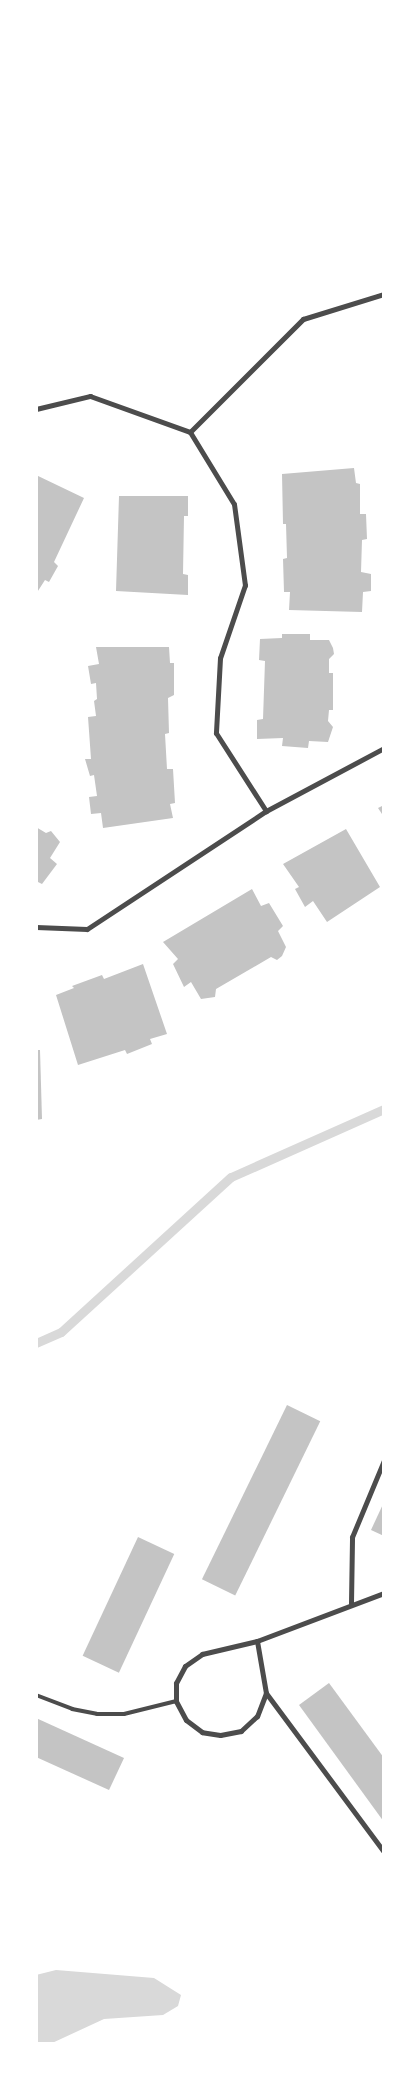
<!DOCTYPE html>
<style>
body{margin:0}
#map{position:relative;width:420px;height:2080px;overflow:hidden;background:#fff;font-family:"IBM Plex Sans",sans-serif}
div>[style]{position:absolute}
.water>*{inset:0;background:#d9d9d9}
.stream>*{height:9px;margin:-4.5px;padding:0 4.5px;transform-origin:4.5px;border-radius:4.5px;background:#d9d9d9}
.building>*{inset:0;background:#c4c4c4;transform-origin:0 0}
.service>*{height:4px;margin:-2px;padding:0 2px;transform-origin:2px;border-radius:2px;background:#4c4c4c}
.minor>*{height:5px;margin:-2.5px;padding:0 2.5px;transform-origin:2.5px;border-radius:2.5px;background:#4c4c4c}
span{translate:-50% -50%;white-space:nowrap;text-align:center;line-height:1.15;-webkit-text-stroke:5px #fff;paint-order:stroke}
.frame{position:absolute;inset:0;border:38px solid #fff;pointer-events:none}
</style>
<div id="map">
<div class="water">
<i style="clip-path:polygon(56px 1970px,154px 1978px,181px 1995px,178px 2006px,163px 2015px,104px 2019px,50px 2044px,36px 2044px,36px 1975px)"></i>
</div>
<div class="stream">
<i style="left:36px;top:1343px;width:27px;rotate:-24deg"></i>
<i style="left:61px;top:1332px;width:230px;rotate:-42.4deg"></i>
<i style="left:231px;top:1177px;width:167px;rotate:-24deg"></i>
</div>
<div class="building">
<i style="clip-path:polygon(354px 468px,356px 483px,360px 484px,360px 514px,366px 514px,367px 539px,362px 540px,361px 572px,371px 574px,371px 591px,363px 592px,362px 612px,289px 610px,290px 592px,284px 592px,283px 559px,287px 558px,286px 524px,283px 524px,282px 474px)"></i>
<i style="clip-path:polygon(36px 475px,84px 498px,54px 562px,58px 566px,49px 582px,45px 580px,36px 594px)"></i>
<i style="clip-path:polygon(119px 496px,188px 496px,188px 516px,184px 516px,183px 574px,188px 575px,188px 595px,116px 591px)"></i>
<i style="clip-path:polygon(282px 634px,310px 634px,310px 640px,329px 640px,333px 648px,334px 654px,329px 659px,329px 673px,333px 673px,333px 710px,329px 710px,328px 721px,333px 727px,328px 742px,309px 741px,308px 748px,282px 746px,283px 738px,257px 739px,257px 720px,263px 719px,265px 661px,259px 660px,260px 639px,282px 638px)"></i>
<i style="clip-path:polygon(96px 647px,169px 647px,170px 663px,174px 663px,174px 695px,168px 698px,169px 733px,165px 734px,167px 769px,173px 769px,175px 803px,170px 804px,173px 818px,103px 828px,101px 813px,91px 814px,89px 797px,97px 796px,94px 775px,90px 776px,85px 759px,91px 759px,88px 717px,96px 716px,94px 701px,97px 699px,96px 683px,91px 684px,88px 666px,99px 664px)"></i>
<i style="clip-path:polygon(384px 805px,384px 817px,378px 808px)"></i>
<i style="clip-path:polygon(36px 827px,46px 833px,51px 831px,60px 842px,50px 858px,57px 864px,42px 884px,36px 881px)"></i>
<i style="clip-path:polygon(346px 829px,380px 887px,327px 922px,313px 901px,305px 907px,295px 889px,299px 887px,283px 864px)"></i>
<i style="clip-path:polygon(252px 889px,261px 906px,269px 903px,283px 926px,278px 931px,286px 947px,282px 956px,277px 960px,271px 957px,216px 989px,215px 997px,201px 999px,191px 982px,184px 987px,173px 964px,178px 959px,163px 942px)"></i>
<i style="clip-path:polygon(143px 964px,167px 1034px,150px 1039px,152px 1044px,127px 1054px,125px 1050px,78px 1065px,56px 995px,74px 988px,72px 986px,102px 975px,104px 979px)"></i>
<i style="clip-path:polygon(36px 1050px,40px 1050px,42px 1119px,36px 1120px)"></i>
<i style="left:287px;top:1405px;width:37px;height:194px;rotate:26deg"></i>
<i style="clip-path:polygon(384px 1502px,384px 1536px,371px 1530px)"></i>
<i style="left:138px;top:1537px;width:40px;height:131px;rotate:25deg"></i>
<i style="clip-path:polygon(329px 1683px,384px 1758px,384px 1822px,299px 1705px)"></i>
<i style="clip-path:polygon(36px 1718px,124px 1758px,109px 1790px,36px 1757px)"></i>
</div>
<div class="service">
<i style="left:36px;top:1695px;width:39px;rotate:21deg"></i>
<i style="left:72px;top:1709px;width:25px;rotate:11deg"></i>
<i style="left:97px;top:1714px;width:27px"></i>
<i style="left:124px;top:1714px;width:54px;rotate:-14deg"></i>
</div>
<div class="minor">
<i style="left:36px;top:409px;width:56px;rotate:-13.5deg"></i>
<i style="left:90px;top:396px;width:106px;rotate:19.8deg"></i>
<i style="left:190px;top:432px;width:84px;rotate:58.6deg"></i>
<i style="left:234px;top:504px;width:82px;rotate:82.3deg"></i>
<i style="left:245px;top:585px;width:77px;rotate:108.9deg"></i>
<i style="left:220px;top:658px;width:75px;rotate:93.1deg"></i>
<i style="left:216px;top:733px;width:93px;rotate:57.3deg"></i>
<i style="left:190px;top:432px;width:160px;rotate:-45deg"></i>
<i style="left:303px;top:319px;width:85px;rotate:-17.2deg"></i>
<i style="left:36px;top:927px;width:51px;rotate:2.2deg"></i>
<i style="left:87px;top:929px;width:214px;rotate:-33.4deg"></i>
<i style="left:266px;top:811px;width:134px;rotate:-28.1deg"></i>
<i style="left:351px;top:1603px;width:66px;rotate:-89.1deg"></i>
<i style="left:352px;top:1537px;width:83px;rotate:-67.4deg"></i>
<i style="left:257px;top:1641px;width:53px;rotate:80.2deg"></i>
<i style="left:266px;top:1693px;width:25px;rotate:111deg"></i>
<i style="left:257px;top:1716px;width:22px;rotate:137deg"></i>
<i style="left:241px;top:1731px;width:21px;rotate:169deg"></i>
<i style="left:220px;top:1735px;width:18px;rotate:-171deg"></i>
<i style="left:202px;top:1732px;width:20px;rotate:-143deg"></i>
<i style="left:186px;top:1720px;width:21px;rotate:-118deg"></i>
<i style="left:176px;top:1701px;width:18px;rotate:-90deg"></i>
<i style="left:176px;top:1683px;width:19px;rotate:-62deg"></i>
<i style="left:185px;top:1666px;width:21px;rotate:-35deg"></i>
<i style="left:202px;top:1654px;width:57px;rotate:-13.3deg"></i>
<i style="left:257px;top:1641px;width:136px;rotate:-20.7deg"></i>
<i style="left:266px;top:1693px;width:198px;rotate:53.4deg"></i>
</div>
<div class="frame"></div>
</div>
